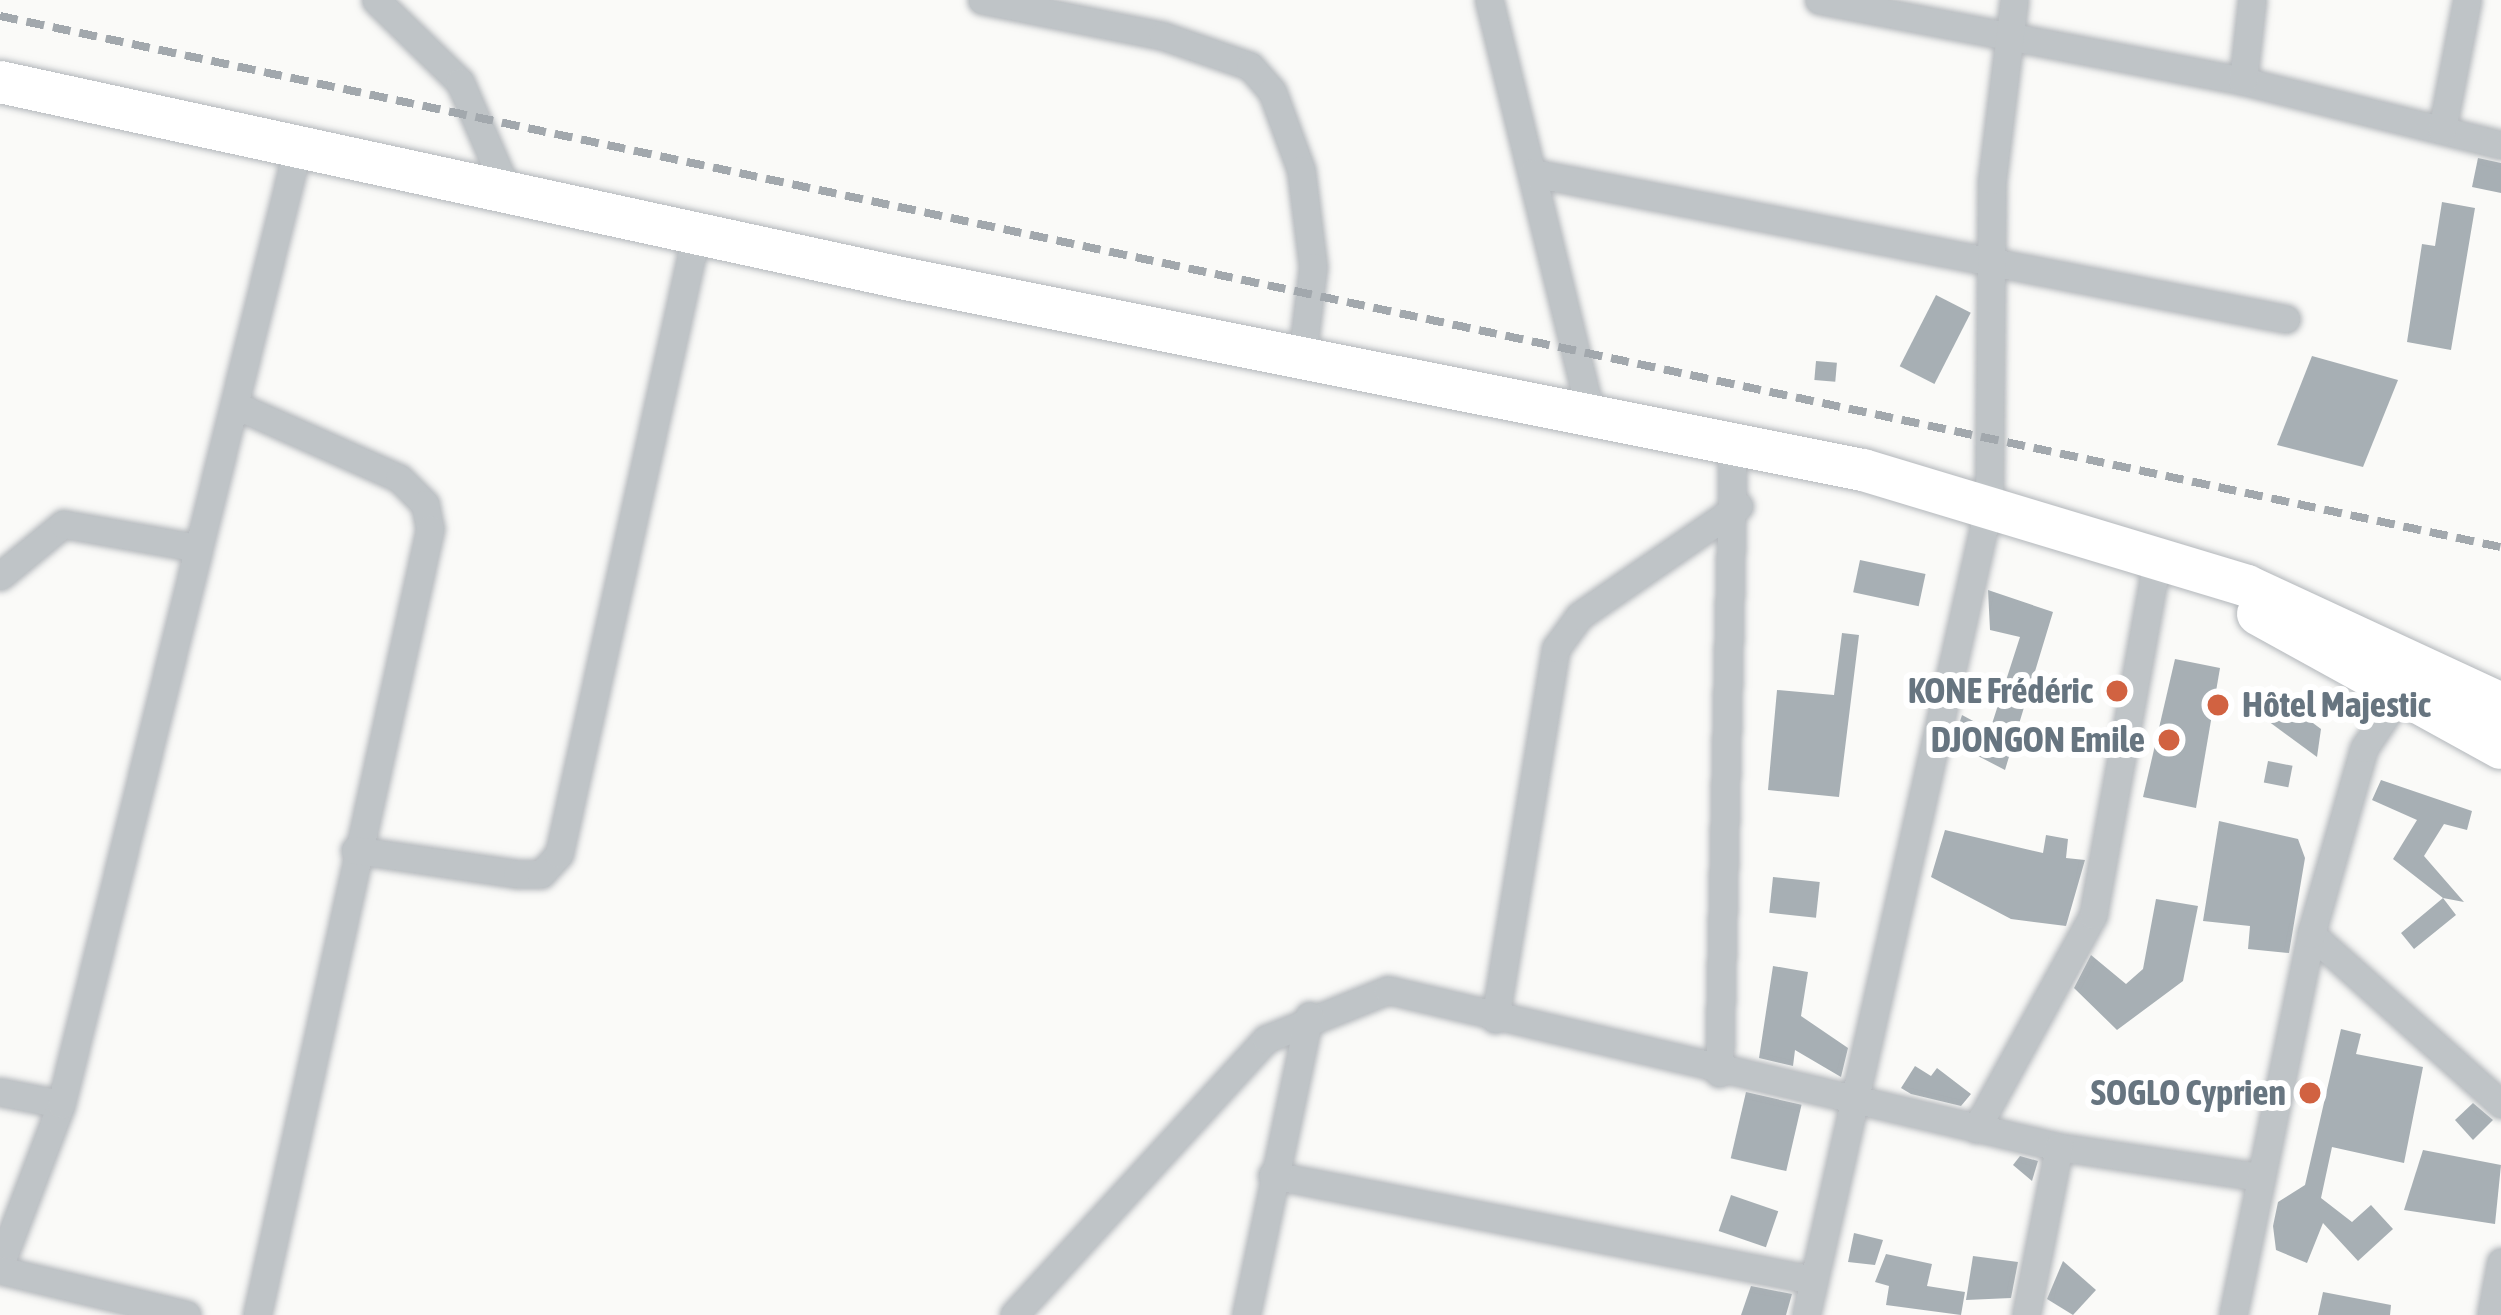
<!DOCTYPE html>
<meta charset="utf-8">
<style>
body{margin:0}
#map{position:relative;width:2501px;height:1315px;overflow:hidden;background:#fafaf8;font-family:"Asap Condensed",sans-serif}
div>[style]{position:absolute}
.building>*{inset:0;background:#a7afb4;transform-origin:0 0}
.roads{filter:drop-shadow(0 0 3px #b3b7bb) drop-shadow(0 0 3px #b3b7bb)}
.minor>*{height:27px;margin:-13.5px;padding:0 13.5px;transform-origin:13.5px;border-radius:13.5px;background:#bfc4c7}
.highway>*{height:42px;margin:-21px;padding:0 21px;transform-origin:21px;border-radius:21px;background:#fff}
.rail>*{height:8px;margin-top:-4px;transform-origin:0;background:repeating-linear-gradient(90deg,#a2a8ad 0 18px,transparent 0 27px)}
.dots>*{width:33px;height:33px;translate:-50% -50%;box-sizing:border-box;border:6px solid #fff;border-radius:50%}
span{translate:-50% -50%;white-space:nowrap;text-align:center;line-height:1.15;-webkit-text-stroke:12px #fff;paint-order:stroke}
.poi-label{font-size:36px;color:#677580;font-weight:700}
.right{translate:-100% -50%;text-align:right}
.left{translate:0 -50%;text-align:left}
</style>
<div id="map">
<div class="building">
<i style="clip-path:polygon(2478px 158px,2501px 163px,2501px 193px,2472px 187px)"></i>
<i style="clip-path:polygon(2442px 202px,2475px 208px,2451px 350px,2407px 342px,2422px 244px,2435px 246px)"></i>
<i style="left:1936px;top:295px;width:39px;height:80px;rotate:27deg"></i>
<i style="clip-path:polygon(2312px 356px,2398px 380px,2363px 467px,2277px 445px)"></i>
<i style="left:1816px;top:361px;width:21px;height:19px;rotate:5deg"></i>
<i style="left:1860px;top:560px;width:67px;height:33px;rotate:12deg"></i>
<i style="clip-path:polygon(1988px 590px,2053px 612px,2005px 770px,1953px 743px,1962px 715px,1990px 730px,2020px 637px,1990px 630px)"></i>
<i style="clip-path:polygon(1842px 633px,1859px 635px,1839px 797px,1768px 790px,1777px 690px,1834px 695px)"></i>
<i style="clip-path:polygon(2175px 659px,2220px 668px,2196px 808px,2143px 797px)"></i>
<i style="clip-path:polygon(2282px 700px,2321px 729px,2317px 757px,2268px 721px)"></i>
<i style="left:2268px;top:761px;width:25px;height:22px;rotate:11deg"></i>
<i style="clip-path:polygon(2381px 780px,2472px 811px,2467px 830px,2444px 824px,2424px 856px,2464px 902px,2443px 898px,2456px 915px,2414px 949px,2401px 933px,2443px 898px,2393px 859px,2417px 820px,2372px 800px)"></i>
<i style="clip-path:polygon(2219px 821px,2298px 839px,2305px 858px,2289px 953px,2248px 949px,2250px 926px,2203px 921px)"></i>
<i style="clip-path:polygon(1945px 830px,2043px 853px,2046px 835px,2068px 839px,2066px 858px,2085px 860px,2066px 926px,2011px 919px,1931px 877px)"></i>
<i style="left:1773px;top:877px;width:47px;height:36px;rotate:6deg"></i>
<i style="clip-path:polygon(2156px 899px,2198px 906px,2183px 981px,2117px 1030px,2074px 988px,2091px 955px,2126px 984px,2143px 969px)"></i>
<i style="clip-path:polygon(1773px 966px,1808px 972px,1801px 1016px,1848px 1048px,1841px 1077px,1795px 1050px,1793px 1066px,1759px 1058px)"></i>
<i style="clip-path:polygon(2341px 1029px,2361px 1034px,2356px 1054px,2423px 1067px,2404px 1163px,2332px 1147px,2321px 1198px,2352px 1222px,2371px 1205px,2393px 1229px,2358px 1261px,2323px 1223px,2307px 1263px,2276px 1250px,2273px 1226px,2278px 1202px,2305px 1185px)"></i>
<i style="clip-path:polygon(1915px 1066px,1931px 1076px,1937px 1068px,1971px 1094px,1961px 1106px,1911px 1094px,1901px 1088px)"></i>
<i style="left:1746px;top:1092px;width:57px;height:68px;rotate:13deg"></i>
<i style="clip-path:polygon(2473px 1103px,2493px 1120px,2473px 1140px,2455px 1120px)"></i>
<i style="clip-path:polygon(2423px 1150px,2501px 1165px,2495px 1224px,2404px 1210px)"></i>
<i style="clip-path:polygon(2020px 1156px,2038px 1161px,2032px 1181px,2013px 1165px)"></i>
<i style="left:1731px;top:1195px;width:50px;height:38px;rotate:19deg"></i>
<i style="clip-path:polygon(1854px 1233px,1883px 1240px,1875px 1265px,1848px 1262px)"></i>
<i style="clip-path:polygon(1886px 1254px,1932px 1264px,1927px 1286px,1965px 1292px,1961px 1315px,1886px 1305px,1889px 1286px,1875px 1282px)"></i>
<i style="clip-path:polygon(1973px 1256px,2018px 1262px,2011px 1298px,1966px 1300px)"></i>
<i style="clip-path:polygon(2063px 1261px,2096px 1290px,2073px 1315px,2047px 1299px)"></i>
<i style="clip-path:polygon(1751px 1286px,1792px 1294px,1786px 1315px,1741px 1315px)"></i>
<i style="clip-path:polygon(2323px 1292px,2391px 1305px,2390px 1315px,2318px 1315px)"></i>
</div>
<div class="roads">
<div class="minor">
<i style="left:376px;top:0;width:117px;rotate:44.3deg"></i>
<i style="left:460px;top:82px;width:121px;rotate:66.6deg"></i>
<i style="left:982px;top:0;width:185px;rotate:11.2deg"></i>
<i style="left:1163px;top:36px;width:92px;rotate:19deg"></i>
<i style="left:1250px;top:66px;width:33px;rotate:49deg"></i>
<i style="left:1272px;top:91px;width:84px;rotate:69.8deg"></i>
<i style="left:1301px;top:170px;width:98px;rotate:82.9deg"></i>
<i style="left:1313px;top:267px;width:84px;rotate:96.9deg"></i>
<i style="left:1489px;top:0;width:420px;rotate:76.2deg"></i>
<i style="left:1819px;top:0;width:432px;rotate:10.8deg"></i>
<i style="left:2243px;top:81px;width:266px;rotate:13.9deg"></i>
<i style="left:2243px;top:81px;width:81px;rotate:-83.7deg"></i>
<i style="left:2442px;top:130px;width:132px;rotate:-79.1deg"></i>
<i style="left:1533px;top:173px;width:767px;rotate:10.97deg"></i>
<i style="left:235px;top:405px;width:180px;rotate:24deg"></i>
<i style="left:399px;top:478px;width:37px;rotate:45deg"></i>
<i style="left:425px;top:504px;width:25px;rotate:79deg"></i>
<i style="left:430px;top:529px;width:805px;rotate:102.41deg"></i>
<i style="left:0;top:576px;width:82px;rotate:-39.5deg"></i>
<i style="left:63px;top:524px;width:137px;rotate:10.1deg"></i>
<i style="left:355px;top:850px;width:164px;rotate:8.4deg"></i>
<i style="left:517px;top:874px;width:24px"></i>
<i style="left:541px;top:874px;width:27px;rotate:-48deg"></i>
<i style="left:559px;top:854px;width:634px;rotate:-77.52deg"></i>
<i style="left:2311px;top:934px;width:255px;rotate:41.8deg"></i>
<i style="left:1495px;top:1019px;width:376px;rotate:-80.7deg"></i>
<i style="left:1556px;top:648px;width:39px;rotate:-54deg"></i>
<i style="left:1579px;top:616px;width:194px;rotate:-34.5deg"></i>
<i style="left:1719px;top:1073px;width:634px;rotate:-88.73deg"></i>
<i style="left:0;top:1092px;width:62px;rotate:11.1deg"></i>
<i style="left:1976px;top:1129px;width:244px;rotate:-61.3deg"></i>
<i style="left:2093px;top:915px;width:362px;rotate:-79.8deg"></i>
<i style="left:1272px;top:1175px;width:552px;rotate:10.96deg"></i>
<i style="left:0;top:1265px;width:172px;rotate:-69.2deg"></i>
<i style="left:61px;top:1104px;width:987px;rotate:-76.1deg"></i>
<i style="left:0;top:1270px;width:192px;rotate:13.5deg"></i>
<i style="left:1014px;top:1315px;width:374px;rotate:-47.6deg"></i>
<i style="left:1266px;top:1039px;width:131px;rotate:-21.9deg"></i>
<i style="left:1388px;top:990px;width:689px;rotate:13.17deg"></i>
<i style="left:2059px;top:1147px;width:202px;rotate:8.5deg"></i>
<i style="left:1246px;top:1315px;width:306px;rotate:-78.1deg"></i>
<i style="left:1806px;top:1315px;width:831px;rotate:-77.28deg"></i>
<i style="left:1989px;top:504px;width:324px;rotate:-89.5deg"></i>
<i style="left:1992px;top:180px;width:181px;rotate:-83deg"></i>
<i style="left:2026px;top:1315px;width:171px;rotate:-78.9deg"></i>
<i style="left:2233px;top:1315px;width:389px;rotate:-78.4deg"></i>
<i style="left:2311px;top:934px;width:193px;rotate:-74.1deg"></i>
<i style="left:2364px;top:748px;width:66px;rotate:-56.1deg"></i>
<i style="left:2491px;top:1315px;width:54px;rotate:-79.3deg"></i>
</div>
<div class="highway">
<i style="left:0;top:82px;width:927px;rotate:12.27deg"></i>
<i style="left:906px;top:279px;width:976px;rotate:11.29deg"></i>
<i style="left:1863px;top:470px;width:401px;rotate:16.8deg"></i>
<i style="left:2247px;top:586px;width:280px;rotate:24.9deg"></i>
<i style="left:2258px;top:614px;width:277px;rotate:28.9deg"></i>
</div>
</div>
<div class="rail">
<i style="left:0;top:16px;width:2557px;rotate:11.99deg"></i>
</div>
<div class="dots">
<i style="left:2117px;top:691px;background:#d16241"></i>
<i style="left:2218px;top:705px;background:#d16241"></i>
<i style="left:2169px;top:740px;background:#d16241"></i>
<i style="left:2310px;top:1093px;background:#d16241"></i>
</div>
<div class="poi-label">
<span class="right" style="left:2093px;top:691px">KONE Frédéric</span>
<span class="left" style="left:2242px;top:705px">Hôtel Majestic</span>
<span class="right" style="left:2145px;top:740px">DJONGON Emile</span>
<span class="right" style="left:2286px;top:1093px">SOGLO Cyprien</span>
</div>
</div>
